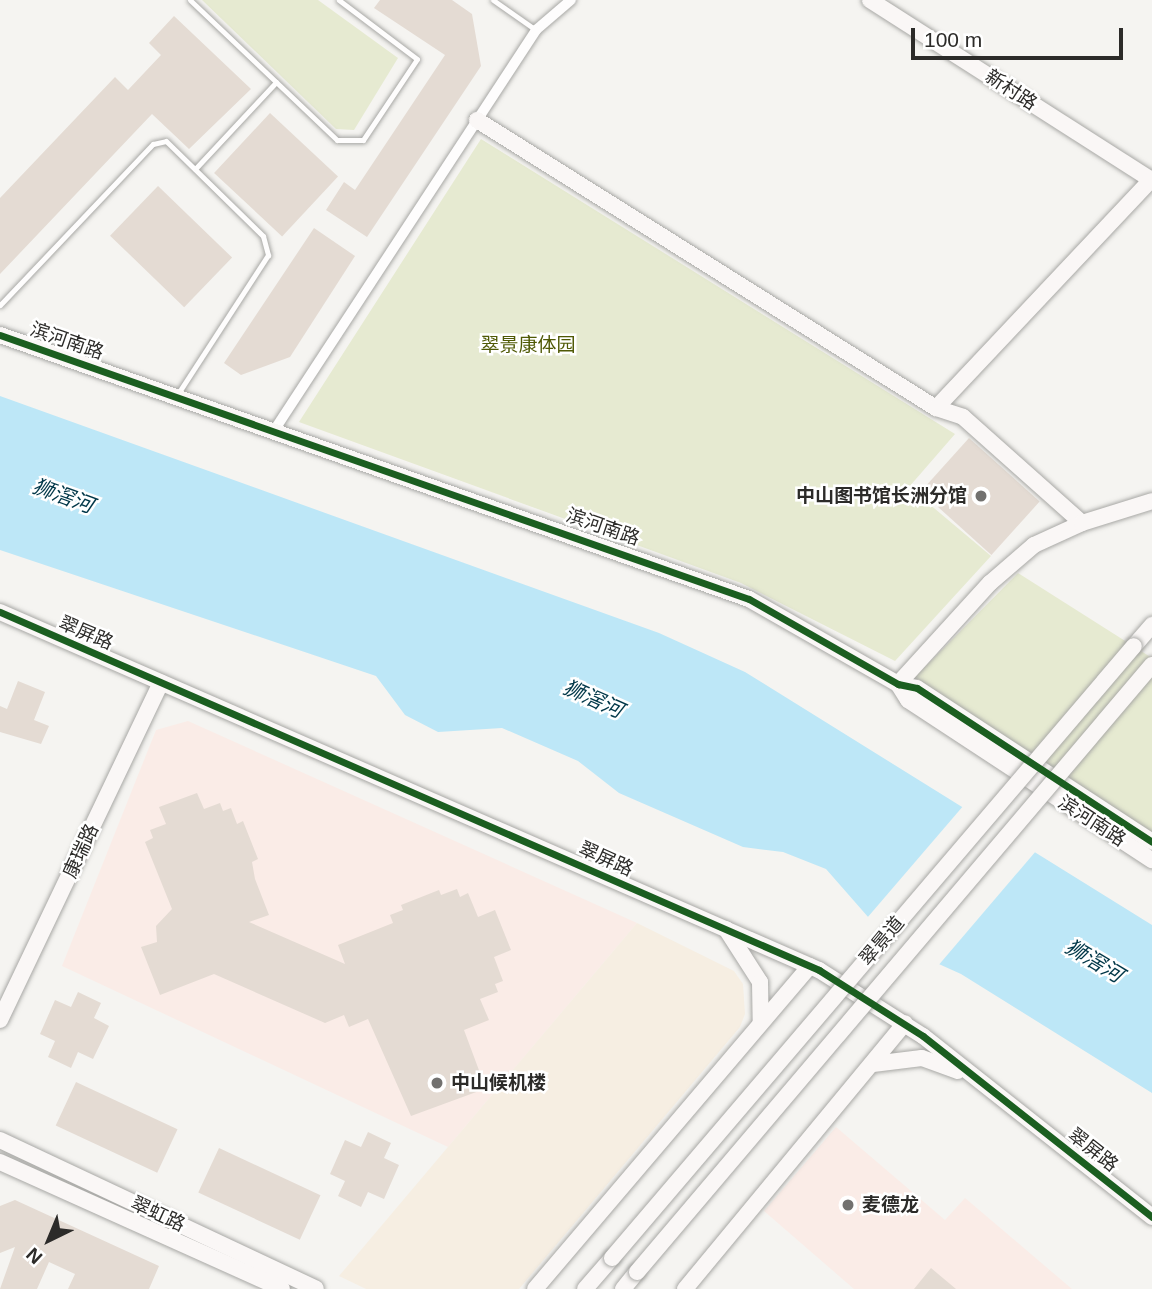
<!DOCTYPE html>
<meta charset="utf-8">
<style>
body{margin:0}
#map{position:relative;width:1152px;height:1289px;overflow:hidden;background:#f5f4f1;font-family:Arial,"Noto Sans SC",sans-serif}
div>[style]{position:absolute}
.commercial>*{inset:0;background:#faece7}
.industrial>*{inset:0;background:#f6eee2}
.green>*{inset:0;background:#e6ead1}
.water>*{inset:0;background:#bde7f7}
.pier>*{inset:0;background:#f5f4f1}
.building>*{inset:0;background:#e4dbd3;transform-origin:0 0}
.roads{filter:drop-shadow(0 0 2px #a8a8a5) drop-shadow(0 0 2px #a8a8a5)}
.lane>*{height:5px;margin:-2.5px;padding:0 2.5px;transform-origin:2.5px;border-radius:2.5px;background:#fefdfd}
.street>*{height:10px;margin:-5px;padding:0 5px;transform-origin:5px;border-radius:5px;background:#fefdfd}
.secondary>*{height:16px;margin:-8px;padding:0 8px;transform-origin:8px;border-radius:8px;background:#faf7f6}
.bridges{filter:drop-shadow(0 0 2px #a8a8a5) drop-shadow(0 0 2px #a8a8a5)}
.secondary-bridge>*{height:16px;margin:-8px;padding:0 8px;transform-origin:8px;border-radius:8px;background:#faf7f6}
.cycleway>*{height:7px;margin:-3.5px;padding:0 3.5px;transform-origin:3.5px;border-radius:3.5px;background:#1b5e20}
.dots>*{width:19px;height:19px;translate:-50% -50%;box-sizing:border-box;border:4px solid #fff;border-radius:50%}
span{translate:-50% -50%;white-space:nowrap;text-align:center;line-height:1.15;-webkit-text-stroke:5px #fff;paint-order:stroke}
.street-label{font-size:19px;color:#2c2b29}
.park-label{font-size:19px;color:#4f5905}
.poi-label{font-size:19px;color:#2c2b29;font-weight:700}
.right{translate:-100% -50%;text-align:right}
.left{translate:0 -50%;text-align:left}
.water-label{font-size:21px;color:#003748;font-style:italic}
.north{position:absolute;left:14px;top:1205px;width:70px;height:70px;-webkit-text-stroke:5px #fff;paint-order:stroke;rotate:223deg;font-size:19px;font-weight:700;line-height:28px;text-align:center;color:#2c2b29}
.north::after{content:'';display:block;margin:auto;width:24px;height:32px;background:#2c2b29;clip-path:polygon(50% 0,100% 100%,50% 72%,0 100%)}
.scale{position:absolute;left:911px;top:28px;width:212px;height:32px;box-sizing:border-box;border:4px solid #2c2b29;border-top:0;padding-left:9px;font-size:21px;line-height:24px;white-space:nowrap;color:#2c2b29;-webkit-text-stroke:5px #fff;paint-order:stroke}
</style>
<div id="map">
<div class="commercial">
<i style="clip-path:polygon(188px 721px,637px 923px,448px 1147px,62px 966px,156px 730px)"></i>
<i style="clip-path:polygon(836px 1127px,945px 1220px,965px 1198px,1072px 1289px,854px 1289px,764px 1211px)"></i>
</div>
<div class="industrial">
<i style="clip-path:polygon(637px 923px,734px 971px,743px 984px,745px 1014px,740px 1027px,519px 1289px,366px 1289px,339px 1276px)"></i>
</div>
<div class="green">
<i style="clip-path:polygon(202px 0,318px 0,398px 58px,354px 130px,336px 129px)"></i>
<i style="clip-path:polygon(481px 139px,955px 434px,909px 487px,991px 556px,895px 661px,741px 583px,299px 422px)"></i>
<i style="clip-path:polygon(1018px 573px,1152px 658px,1152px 834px,914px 678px)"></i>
</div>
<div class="water">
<i style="clip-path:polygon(0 396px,659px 633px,745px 672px,1152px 925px,1152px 1093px,961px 974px,890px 942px,826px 869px,783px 852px,743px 847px,619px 793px,578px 761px,502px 728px,438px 732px,405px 715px,376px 676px,0 550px)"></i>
</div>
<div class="pier">
<i style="clip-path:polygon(964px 805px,1036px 851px,937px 967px,888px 945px,867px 918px)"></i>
</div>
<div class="building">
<i style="clip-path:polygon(380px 0,452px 0,472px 14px,481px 66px,367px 237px,326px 210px,344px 182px,355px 190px,445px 55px,374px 8px)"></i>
<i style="clip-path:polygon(174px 16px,251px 89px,189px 149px,152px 114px,0 274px,0 198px,115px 77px,128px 90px,161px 55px,149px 43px)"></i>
<i style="left:270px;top:113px;width:93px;height:82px;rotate:43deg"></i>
<i style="left:158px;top:186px;width:103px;height:69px;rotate:44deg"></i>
<i style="clip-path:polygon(314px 228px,355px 256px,290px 357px,241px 375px,224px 363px)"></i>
<i style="left:969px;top:438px;width:95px;height:72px;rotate:42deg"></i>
<i style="clip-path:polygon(18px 681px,45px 692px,34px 720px,49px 726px,41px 744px,0 732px,0 706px,7px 709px)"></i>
<i style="clip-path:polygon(197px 793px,204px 809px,220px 803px,223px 811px,231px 808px,237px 824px,243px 821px,258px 859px,252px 862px,255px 879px,269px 915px,249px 922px,345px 964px,338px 945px,393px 923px,390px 915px,403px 910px,401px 905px,439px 890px,441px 895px,457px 889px,460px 897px,468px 893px,478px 917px,495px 910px,511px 950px,494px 957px,503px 981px,495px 984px,498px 992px,480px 999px,489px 1020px,464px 1030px,480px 1073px,473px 1076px,479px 1091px,411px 1116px,368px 1019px,349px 1027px,344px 1015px,325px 1023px,214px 974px,160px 995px,141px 947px,157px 942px,156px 926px,172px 909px,145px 842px,153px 838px,150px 830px,166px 824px,159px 807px)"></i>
<i style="clip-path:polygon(78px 992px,101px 1003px,94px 1018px,109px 1026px,93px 1059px,78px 1052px,71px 1068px,48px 1057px,55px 1041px,40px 1034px,55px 1000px,71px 1007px)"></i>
<i style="left:76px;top:1082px;width:112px;height:48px;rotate:25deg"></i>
<i style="clip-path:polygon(368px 1132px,391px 1143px,384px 1158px,399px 1165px,384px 1199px,368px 1192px,361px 1207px,338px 1196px,345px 1181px,330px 1174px,345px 1140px,361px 1147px)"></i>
<i style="left:219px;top:1148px;width:112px;height:49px;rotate:25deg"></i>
<i style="clip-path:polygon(15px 1200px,159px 1266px,149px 1289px,68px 1289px,75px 1274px,49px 1262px,37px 1289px,0 1289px,15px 1247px,0 1253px,0 1206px)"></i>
<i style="clip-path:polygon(931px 1268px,956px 1289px,914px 1289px)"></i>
</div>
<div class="roads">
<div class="lane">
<i style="left:190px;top:0;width:203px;rotate:43.6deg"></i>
<i style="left:337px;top:140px;width:26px"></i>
<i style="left:363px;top:140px;width:97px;rotate:-56.3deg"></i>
<i style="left:417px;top:59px;width:98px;rotate:-142.9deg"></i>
<i style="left:493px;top:0;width:52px;rotate:34.9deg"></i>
<i style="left:195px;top:169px;width:119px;rotate:-47deg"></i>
<i style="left:0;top:305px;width:222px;rotate:-46.5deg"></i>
<i style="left:153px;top:144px;width:13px;rotate:-13deg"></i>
<i style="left:166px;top:141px;width:136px;rotate:44.4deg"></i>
<i style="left:263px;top:236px;width:20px;rotate:75deg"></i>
<i style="left:268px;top:255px;width:167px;rotate:123deg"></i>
</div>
<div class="street">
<i style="left:275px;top:429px;width:477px;rotate:-56.8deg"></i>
<i style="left:536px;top:30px;width:46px;rotate:-40.6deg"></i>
</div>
<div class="secondary">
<i style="left:870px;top:0;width:334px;rotate:32.6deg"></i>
<i style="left:477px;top:120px;width:542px;rotate:32.11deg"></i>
<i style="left:936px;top:408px;width:28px;rotate:18deg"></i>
<i style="left:963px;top:417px;width:159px;rotate:41.7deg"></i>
<i style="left:0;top:335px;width:794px;rotate:19.42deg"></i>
<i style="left:749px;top:599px;width:172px;rotate:29.7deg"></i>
<i style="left:898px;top:684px;width:19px;rotate:12deg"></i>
<i style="left:917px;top:688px;width:281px;rotate:33.2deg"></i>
<i style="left:936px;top:408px;width:315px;rotate:-46.7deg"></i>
<i style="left:0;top:612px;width:894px;rotate:23.61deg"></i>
<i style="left:819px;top:970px;width:123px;rotate:32.4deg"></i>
<i style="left:923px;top:1036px;width:292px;rotate:38.3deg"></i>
<i style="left:1134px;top:646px;width:28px;rotate:-49deg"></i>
<i style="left:898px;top:684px;width:137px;rotate:-47.7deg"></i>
<i style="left:990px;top:583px;width:58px;rotate:-40.8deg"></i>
<i style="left:1034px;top:545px;width:53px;rotate:-24.6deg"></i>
<i style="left:1082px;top:523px;width:73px;rotate:-17.4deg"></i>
<i style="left:898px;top:684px;width:19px;rotate:58deg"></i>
<i style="left:908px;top:700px;width:292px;rotate:33.3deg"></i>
<i style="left:726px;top:929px;width:63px;rotate:57.3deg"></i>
<i style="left:760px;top:982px;width:39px;rotate:89deg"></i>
<i style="left:0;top:1020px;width:374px;rotate:-64.5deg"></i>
<i style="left:873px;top:1064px;width:49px;rotate:-7deg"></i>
<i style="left:922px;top:1058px;width:38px;rotate:20deg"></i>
<i style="left:0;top:1140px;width:349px;rotate:25.2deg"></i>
<i style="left:0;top:1162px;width:309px;rotate:24.2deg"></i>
<i style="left:535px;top:1289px;width:424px;rotate:-49.6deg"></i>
<i style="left:585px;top:1289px;width:41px;rotate:-48.9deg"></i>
<i style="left:623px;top:1289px;width:22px;rotate:-51deg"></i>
<i style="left:685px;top:1289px;width:345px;rotate:-50.4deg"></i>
</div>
</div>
<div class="bridges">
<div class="secondary-bridge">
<i style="left:612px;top:1258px;width:804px;rotate:-49.54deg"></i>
<i style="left:637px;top:1272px;width:796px;rotate:-49.69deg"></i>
</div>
</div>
<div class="cycleway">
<i style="left:0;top:335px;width:794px;rotate:19.42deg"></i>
<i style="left:749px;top:599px;width:172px;rotate:29.7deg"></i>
<i style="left:898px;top:684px;width:19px;rotate:12deg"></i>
<i style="left:917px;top:688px;width:281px;rotate:33.2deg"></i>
<i style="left:0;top:612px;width:894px;rotate:23.61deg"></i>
<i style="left:819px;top:970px;width:123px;rotate:32.4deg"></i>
<i style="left:923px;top:1036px;width:292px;rotate:38.3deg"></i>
</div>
<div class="dots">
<i style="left:981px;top:496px;background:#72716f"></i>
<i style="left:437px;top:1083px;background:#72716f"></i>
<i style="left:848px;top:1205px;background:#72716f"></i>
</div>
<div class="street-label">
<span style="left:1011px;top:90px;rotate:33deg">新村路</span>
<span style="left:67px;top:341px;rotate:19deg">滨河南路</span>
<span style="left:603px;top:527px;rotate:19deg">滨河南路</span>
<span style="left:86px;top:633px;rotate:23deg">翠屏路</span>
<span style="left:1092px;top:821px;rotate:33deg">滨河南路</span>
<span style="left:81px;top:851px;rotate:-65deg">康瑞路</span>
<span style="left:606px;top:859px;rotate:24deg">翠屏路</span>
<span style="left:882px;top:941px;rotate:-50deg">翠景道</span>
<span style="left:1093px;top:1150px;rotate:38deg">翠屏路</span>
<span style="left:158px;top:1214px;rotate:25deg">翠虹路</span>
</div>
<div class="park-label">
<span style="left:528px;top:345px">翠景康体园</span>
</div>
<div class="poi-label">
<span class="right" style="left:967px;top:496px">中山图书馆长洲分馆</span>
<span class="left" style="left:451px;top:1083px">中山候机楼</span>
<span class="left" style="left:862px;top:1205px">麦德龙</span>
</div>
<div class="water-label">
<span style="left:63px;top:496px;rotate:20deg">狮滘河</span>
<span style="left:593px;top:699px;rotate:24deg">狮滘河</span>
<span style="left:1094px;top:961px;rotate:31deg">狮滘河</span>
</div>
<div class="north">N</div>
<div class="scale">100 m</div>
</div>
